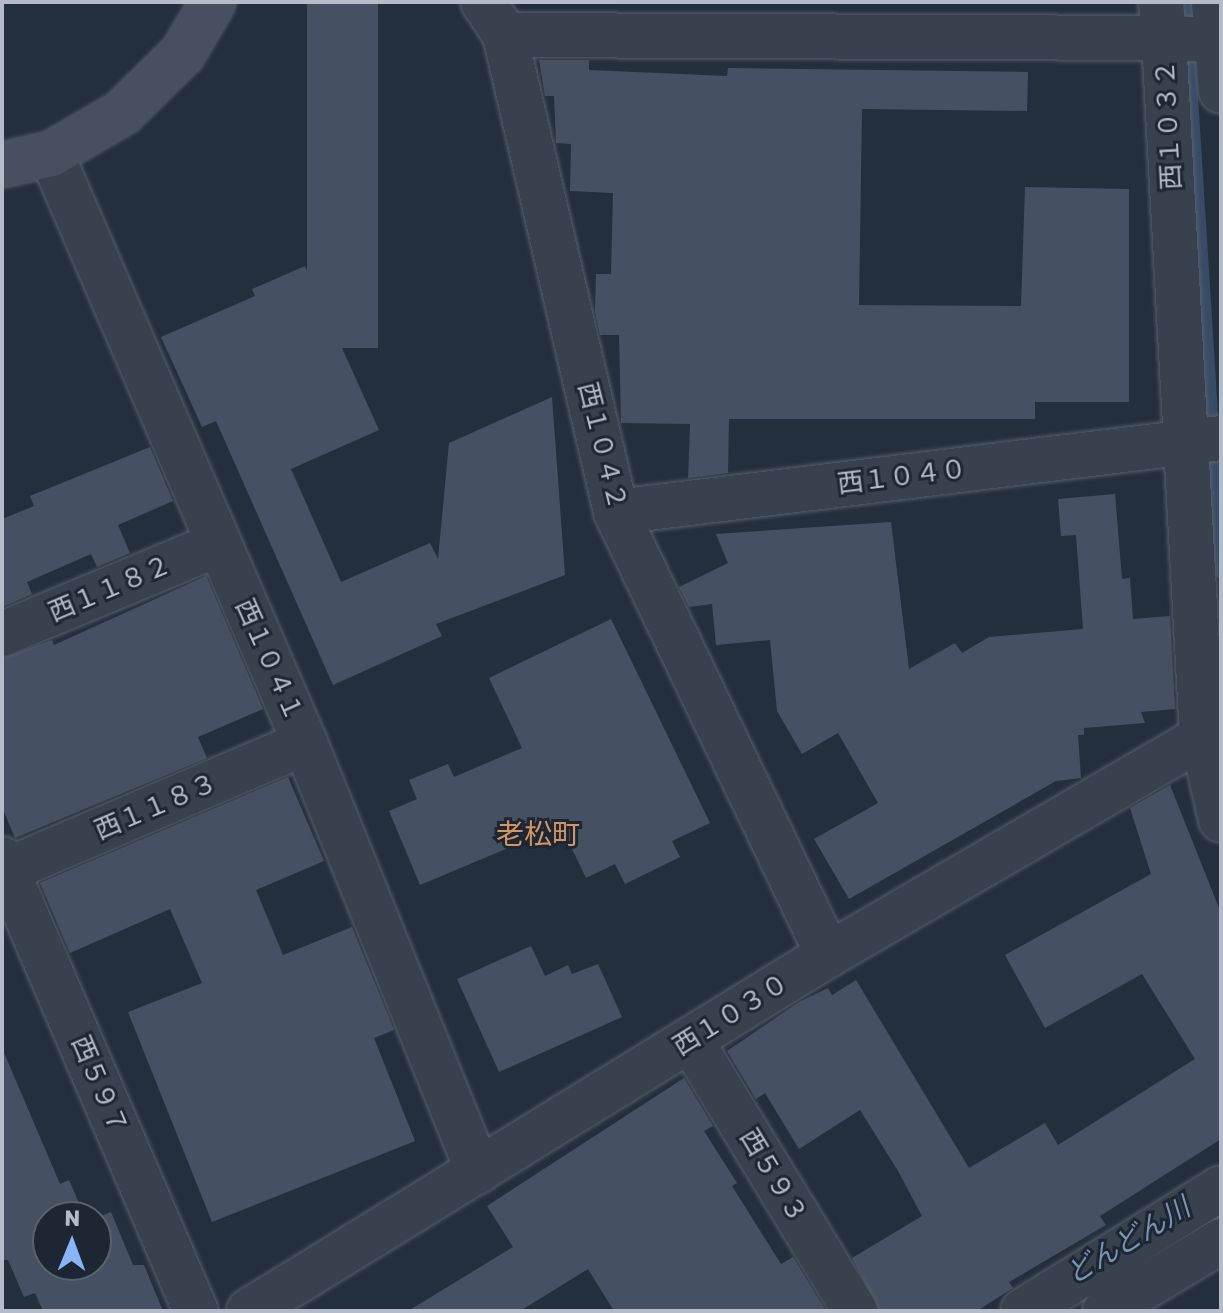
<!DOCTYPE html>
<meta charset="utf-8">
<style>
body{margin:0}
#map{position:relative;width:1223px;height:1313px;overflow:hidden;background:#242f3e;font-family:Rubik,"Noto Sans JP",sans-serif}
div>[style]{position:absolute}
.stream>*{height:14px;margin:-7px;padding:0 7px;transform-origin:7px;border-radius:7px;background:#394c67}
.building>*{inset:0;background:#455162;transform-origin:0 0}
.roads{filter:drop-shadow(0 0 2px #565f6c) drop-shadow(0 0 2px #565f6c)}
.street>*{height:44px;margin:-22px;padding:0 22px;transform-origin:22px;border-radius:22px;background:#38414e}
.secondary>*{height:44px;margin:-22px;padding:0 22px;transform-origin:22px;border-radius:22px;background:#465061}
span{translate:-50% -50%;white-space:nowrap;text-align:center;line-height:1.15;-webkit-text-stroke:6px #1d2633;paint-order:stroke}
.street-label{font-size:26px;color:#b4bcc9}
.neighbourhood-label{font-size:28px;color:#d59563}
.water-label{font-size:28px;color:#7c92b1;font-style:italic}
.frame{position:absolute;inset:0;border:4px solid #b4bcc9;pointer-events:none}
.north{position:absolute;left:32px;top:1201px;width:80px;height:80px;box-sizing:border-box;background:#1d2633;border:2px solid #59626f;border-radius:50%;rotate:1deg;font-size:22px;font-weight:700;line-height:32px;text-align:center;color:#b4bcc9}
.north::after{content:'';display:block;margin:auto;width:28px;height:36px;background:#8ab4f8;clip-path:polygon(50% 0,100% 100%,50% 72%,0 100%)}
</style>
<div id="map">
<div class="stream">
<i style="left:1185px;top:2px;width:571px;rotate:86.39deg"></i>
<i style="left:1139px;top:1265px;width:96px;rotate:-31.4deg"></i>
</div>
<div class="building">
<i style="left:307px;top:2px;width:71px;height:346px"></i>
<i style="clip-path:polygon(539px 60px,589px 60px,589px 70px,727px 76px,728px 68px,1028px 72px,1027px 111px,862px 109px,859px 305px,1021px 306px,1025px 187px,1129px 189px,1129px 402px,1035px 402px,1035px 419px,729px 419px,728px 473px,688px 478px,690px 424px,621px 423px,619px 335px,600px 335px,595px 311px,596px 274px,611px 274px,613px 193px,570px 191px,571px 144px,556px 143px,554px 96px,545px 96px)"></i>
<i style="clip-path:polygon(305px 266px,379px 430px,291px 469px,341px 582px,430px 543px,438px 559px,449px 443px,552px 397px,565px 575px,436px 624px,442px 636px,333px 685px,216px 421px,202px 427px,161px 337px,255px 296px,252px 289px)"></i>
<i style="clip-path:polygon(150px 447px,173px 501px,118px 525px,130px 553px,97px 567px,91px 554px,27px 582px,32px 594px,2px 607px,2px 519px,34px 506px,30px 496px)"></i>
<i style="clip-path:polygon(1115px 494px,1122px 579px,1130px 578px,1133px 619px,1170px 616px,1175px 709px,1141px 712px,1145px 723px,1084px 728px,1084px 735px,1078px 735px,1081px 778px,1056px 781px,849px 899px,814px 839px,878px 803px,838px 733px,802px 754px,777px 711px,770px 640px,716px 645px,712px 604px,689px 607px,679px 587px,728px 563px,716px 534px,891px 522px,909px 669px,955px 643px,962px 653px,989px 637px,1083px 629px,1076px 535px,1061px 536px,1058px 499px)"></i>
<i style="clip-path:polygon(206px 576px,263px 709px,198px 737px,207px 758px,15px 838px,2px 807px,2px 658px,52px 640px,54px 645px)"></i>
<i style="clip-path:polygon(611px 619px,710px 823px,672px 841px,680px 857px,625px 884px,615px 864px,586px 878px,561px 826px,420px 885px,389px 811px,417px 799px,409px 780px,448px 764px,454px 777px,522px 748px,489px 678px)"></i>
<i style="clip-path:polygon(288px 777px,324px 861px,256px 890px,283px 955px,352px 927px,394px 1030px,374px 1038px,415px 1141px,212px 1222px,128px 1012px,202px 983px,170px 909px,70px 953px,40px 883px)"></i>
<i style="clip-path:polygon(1170px 785px,1221px 913px,1221px 1139px,1100px 1216px,1106px 1225px,1009px 1282px,1013px 1288px,980px 1309px,880px 1311px,852px 1258px,922px 1216px,898px 1171px,860px 1110px,799px 1149px,765px 1093px,756px 1099px,727px 1051px,799px 1002px,828px 988px,832px 995px,856px 980px,969px 1168px,1045px 1123px,1058px 1145px,1195px 1059px,1142px 974px,1045px 1028px,1005px 955px,1151px 874px,1130px 808px)"></i>
<i style="clip-path:polygon(531px 946px,545px 976px,568px 965px,572px 974px,598px 964px,622px 1017px,499px 1072px,457px 979px)"></i>
<i style="clip-path:polygon(2px 1048px,60px 1184px,69px 1180px,85px 1217px,48px 1217px,48px 1265px,96px 1265px,96px 1218px,111px 1212px,133px 1265px,144px 1265px,163px 1311px,43px 1311px,35px 1293px,24px 1297px,8px 1260px,2px 1260px)"></i>
<i style="clip-path:polygon(684px 1078px,713px 1126px,704px 1131px,737px 1183px,732px 1186px,781px 1264px,793px 1257px,826px 1311px,614px 1311px,588px 1269px,520px 1311px,408px 1311px,513px 1247px,487px 1206px)"></i>
</div>
<div class="roads">
<div class="street">
<i style="left:483px;top:2px;width:40px;rotate:56deg"></i>
<i style="left:505px;top:35px;width:490px;rotate:76.9deg"></i>
<i style="left:616px;top:512px;width:491px;rotate:64.4deg"></i>
<i style="left:1161px;top:2px;width:36px;rotate:85deg"></i>
<i style="left:1164px;top:38px;width:54px;rotate:2.1deg"></i>
<i style="left:1214px;top:2px;width:89px;rotate:85.5deg"></i>
<i style="left:505px;top:35px;width:659px;rotate:0.26deg"></i>
<i style="left:1164px;top:38px;width:700px;rotate:86.89deg"></i>
<i style="left:1202px;top:737px;width:85px;rotate:77.1deg"></i>
<i style="left:51px;top:154px;width:641px;rotate:66.67deg"></i>
<i style="left:305px;top:743px;width:462px;rotate:68deg"></i>
<i style="left:616px;top:512px;width:610px;rotate:-6.97deg"></i>
<i style="left:2px;top:634px;width:234px;rotate:-22.6deg"></i>
<i style="left:2px;top:859px;width:492px;rotate:66.8deg"></i>
<i style="left:7px;top:870px;width:324px;rotate:-23.1deg"></i>
<i style="left:691px;top:1041px;width:316px;rotate:58.7deg"></i>
<i style="left:249px;top:1311px;width:680px;rotate:-31.59deg"></i>
<i style="left:828px;top:955px;width:433px;rotate:-30.2deg"></i>
<i style="left:1202px;top:737px;width:19px"></i>
<i style="left:1023px;top:1311px;width:233px;rotate:-31.8deg"></i>
<i style="left:1105px;top:1311px;width:135px;rotate:-31.1deg"></i>
</div>
<div class="secondary">
<i style="left:2px;top:165px;width:50px;rotate:-12.7deg"></i>
<i style="left:51px;top:154px;width:82px;rotate:-30deg"></i>
<i style="left:122px;top:113px;width:86px;rotate:-44.5deg"></i>
<i style="left:183px;top:53px;width:59px;rotate:-59.5deg"></i>
</div>
</div>
<div class="street-label">
<span style="left:1169px;top:125px;rotate:-93deg">西１０３２</span>
<span style="left:602px;top:446px;rotate:76deg">西１０４２</span>
<span style="left:902px;top:477px;rotate:-7deg">西１０４０</span>
<span style="left:110px;top:589px;rotate:-23deg">西１１８２</span>
<span style="left:269px;top:660px;rotate:66deg">西１０４１</span>
<span style="left:156px;top:807px;rotate:-23deg">西１１８３</span>
<span style="left:731px;top:1015px;rotate:-32deg">西１０３０</span>
<span style="left:99px;top:1085px;rotate:67deg">西５９７</span>
<span style="left:773px;top:1176px;rotate:59deg">西５９３</span>
</div>
<div class="neighbourhood-label">
<span style="left:538px;top:835px">老松町</span>
</div>
<div class="water-label">
<span style="left:1128px;top:1241px;rotate:-31deg">どんどん川</span>
</div>
<div class="frame"></div>
<div class="north">N</div>
</div>
